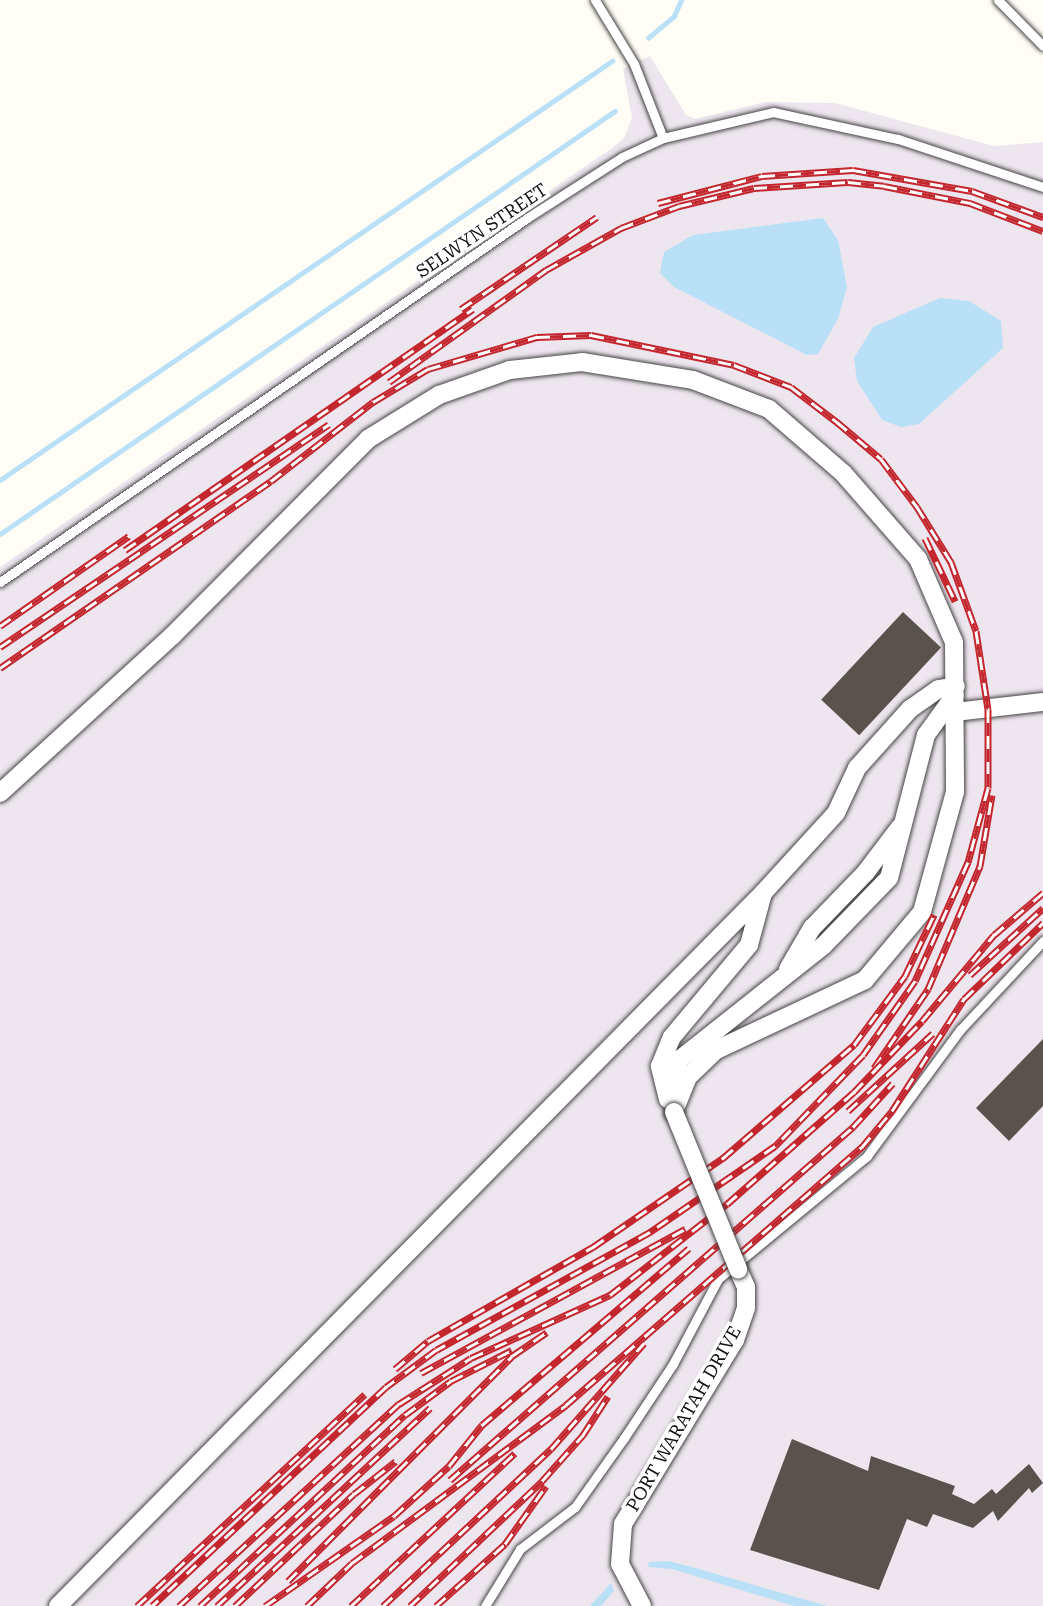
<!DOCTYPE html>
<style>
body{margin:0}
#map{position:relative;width:1043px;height:1606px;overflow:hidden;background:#fffdf5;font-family:"Roboto Serif",serif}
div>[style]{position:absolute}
.industrial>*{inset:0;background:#eee6ef}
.water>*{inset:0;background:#b9e0f7}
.stream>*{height:4.5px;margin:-2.25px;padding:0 2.25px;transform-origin:2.25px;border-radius:2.25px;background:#b9e0f7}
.building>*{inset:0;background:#5a524d;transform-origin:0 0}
.roads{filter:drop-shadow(0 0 2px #444) drop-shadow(0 0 2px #444)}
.lane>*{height:9px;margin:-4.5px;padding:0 4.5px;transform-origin:4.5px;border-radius:4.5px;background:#fff}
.street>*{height:18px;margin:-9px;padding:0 9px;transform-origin:9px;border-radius:9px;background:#fff}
.rail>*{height:7px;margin-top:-3.5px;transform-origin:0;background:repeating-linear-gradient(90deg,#fff 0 13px,#c4262e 0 26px);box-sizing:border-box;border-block:2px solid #c4262e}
.bridges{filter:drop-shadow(0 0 2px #444) drop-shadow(0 0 2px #444)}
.street-bridge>*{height:18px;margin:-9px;padding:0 9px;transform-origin:9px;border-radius:9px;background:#fff}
span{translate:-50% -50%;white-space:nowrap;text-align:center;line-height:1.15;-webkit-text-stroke:7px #fff;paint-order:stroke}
.street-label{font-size:18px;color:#111}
</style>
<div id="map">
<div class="industrial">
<i style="clip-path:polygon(650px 56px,686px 115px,695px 119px,765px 102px,835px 103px,994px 146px,1043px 142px,1043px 1606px,0 1606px,0 567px,612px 148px,624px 138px,632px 118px,623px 69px)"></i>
</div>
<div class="water">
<i style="clip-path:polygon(823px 218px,838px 240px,847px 287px,838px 319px,818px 354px,807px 355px,674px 287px,660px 273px,664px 252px,693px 235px)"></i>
<i style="clip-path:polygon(940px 298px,969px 301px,1001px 321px,1003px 348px,919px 424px,901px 427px,882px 420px,857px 381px,854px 358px,873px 327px)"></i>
<i style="clip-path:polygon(668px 1561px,692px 1567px,827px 1606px,794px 1606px,672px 1569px,648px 1567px,649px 1562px)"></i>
<i style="clip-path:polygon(611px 1583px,614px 1591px,601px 1606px,590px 1606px)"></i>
</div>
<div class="stream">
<i style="left:648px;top:38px;width:34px;rotate:-40deg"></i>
<i style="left:674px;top:16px;width:17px;rotate:-66deg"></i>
<i style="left:0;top:480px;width:742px;rotate:-34.4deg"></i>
<i style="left:0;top:534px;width:746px;rotate:-34.52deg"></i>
</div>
<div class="building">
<i style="left:903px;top:612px;width:52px;height:120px;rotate:43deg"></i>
<i style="clip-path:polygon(1043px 1039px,1043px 1106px,1009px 1141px,976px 1108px)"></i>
<i style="clip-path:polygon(792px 1439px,868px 1471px,871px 1456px,955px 1486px,952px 1494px,974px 1504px,992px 1489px,996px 1494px,1029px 1464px,1043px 1483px,1032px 1493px,1029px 1488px,998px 1521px,993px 1511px,973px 1528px,933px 1514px,927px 1527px,907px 1519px,879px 1590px,750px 1550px)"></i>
</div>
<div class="roads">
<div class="lane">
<i style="left:595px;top:0;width:75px;rotate:58.6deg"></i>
<i style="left:634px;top:64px;width:79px;rotate:68.6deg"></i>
<i style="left:998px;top:0;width:64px;rotate:45.6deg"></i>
<i style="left:0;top:582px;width:640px;rotate:-34.63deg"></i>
<i style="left:527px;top:218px;width:113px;rotate:-32.7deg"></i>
<i style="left:622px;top:157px;width:45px;rotate:-24.9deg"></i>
<i style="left:663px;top:138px;width:113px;rotate:-13.3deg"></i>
<i style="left:773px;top:112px;width:128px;rotate:12.2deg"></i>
<i style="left:898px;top:139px;width:153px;rotate:18.3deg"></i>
<i style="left:485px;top:1606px;width:67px;rotate:-58.4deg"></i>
<i style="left:520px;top:1549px;width:69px;rotate:-37.4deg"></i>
<i style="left:575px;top:1507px;width:85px;rotate:-54.6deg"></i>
<i style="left:624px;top:1438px;width:89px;rotate:-56.5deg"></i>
<i style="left:673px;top:1364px;width:96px;rotate:-62.1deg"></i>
<i style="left:718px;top:1279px;width:193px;rotate:-39.5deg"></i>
<i style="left:867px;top:1156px;width:157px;rotate:-53.6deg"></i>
<i style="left:960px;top:1030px;width:122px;rotate:-47deg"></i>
</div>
<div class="street">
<i style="left:955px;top:712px;width:89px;rotate:-6.5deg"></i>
<i style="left:0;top:793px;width:233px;rotate:-42.4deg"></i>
<i style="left:172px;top:636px;width:278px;rotate:-45.1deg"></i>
<i style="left:368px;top:439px;width:84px;rotate:-31.8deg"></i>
<i style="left:439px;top:395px;width:75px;rotate:-19.4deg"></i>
<i style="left:510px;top:370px;width:72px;rotate:-6.3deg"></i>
<i style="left:582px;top:362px;width:112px;rotate:9.2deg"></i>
<i style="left:693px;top:380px;width:81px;rotate:20.9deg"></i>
<i style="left:769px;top:409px;width:98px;rotate:40.9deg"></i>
<i style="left:843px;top:473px;width:114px;rotate:48.9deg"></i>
<i style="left:918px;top:559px;width:90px;rotate:66.6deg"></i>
<i style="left:954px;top:642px;width:150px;rotate:89.6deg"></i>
<i style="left:955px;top:792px;width:124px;rotate:105.4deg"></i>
<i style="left:922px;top:912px;width:89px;rotate:130deg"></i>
<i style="left:865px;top:980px;width:165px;rotate:154.8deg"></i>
<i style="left:716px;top:1050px;width:39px;rotate:136deg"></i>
<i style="left:688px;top:1077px;width:38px;rotate:112deg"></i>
<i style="left:788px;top:969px;width:48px;rotate:-59.7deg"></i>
<i style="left:812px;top:928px;width:78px;rotate:-46deg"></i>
<i style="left:866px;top:872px;width:56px;rotate:-52.9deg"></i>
<i style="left:668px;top:1099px;width:41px;rotate:-74.2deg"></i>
<i style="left:679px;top:1060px;width:185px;rotate:-38.4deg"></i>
<i style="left:824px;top:945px;width:93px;rotate:-45.9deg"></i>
<i style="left:889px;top:878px;width:148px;rotate:-75.5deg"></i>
<i style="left:926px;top:735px;width:49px;rotate:-54.1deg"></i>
<i style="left:668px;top:1099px;width:34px;rotate:-104deg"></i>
<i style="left:660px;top:1066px;width:31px;rotate:-68deg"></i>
<i style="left:672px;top:1037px;width:120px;rotate:-50.1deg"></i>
<i style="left:749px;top:945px;width:54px;rotate:-74.9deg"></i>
<i style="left:58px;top:1606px;width:1003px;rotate:-45.32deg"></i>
<i style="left:763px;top:893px;width:108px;rotate:-47.6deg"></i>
<i style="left:836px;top:813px;width:50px;rotate:-65deg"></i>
<i style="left:857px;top:768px;width:79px;rotate:-48.1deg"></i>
<i style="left:910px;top:709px;width:35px;rotate:-35deg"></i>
<i style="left:939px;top:689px;width:17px;rotate:-10deg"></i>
<i style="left:642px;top:1606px;width:47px;rotate:-117.6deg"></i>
<i style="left:620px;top:1564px;width:40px;rotate:-85.7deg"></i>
<i style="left:623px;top:1524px;width:215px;rotate:-58.7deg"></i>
<i style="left:735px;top:1340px;width:34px;rotate:-71deg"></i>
<i style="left:746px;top:1308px;width:21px;rotate:-90deg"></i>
<i style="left:746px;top:1287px;width:20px;rotate:-114deg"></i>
</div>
</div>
<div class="rail">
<i style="left:658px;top:203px;width:107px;rotate:-14.6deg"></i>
<i style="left:762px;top:176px;width:91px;rotate:-3.8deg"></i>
<i style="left:853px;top:170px;width:121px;rotate:10deg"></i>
<i style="left:972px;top:191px;width:76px;rotate:20.1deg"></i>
<i style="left:461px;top:309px;width:164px;rotate:-34.1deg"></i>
<i style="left:389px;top:382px;width:193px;rotate:-35.5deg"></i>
<i style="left:546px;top:270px;width:86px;rotate:-29.2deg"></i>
<i style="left:621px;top:228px;width:62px;rotate:-20.8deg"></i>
<i style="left:679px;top:206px;width:77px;rotate:-13.5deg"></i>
<i style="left:754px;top:188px;width:94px;rotate:-3.7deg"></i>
<i style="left:848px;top:182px;width:36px;rotate:6deg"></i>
<i style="left:884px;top:186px;width:88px;rotate:11.2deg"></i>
<i style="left:970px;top:203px;width:78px;rotate:21deg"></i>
<i style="left:925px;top:538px;width:70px;rotate:64.5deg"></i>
<i style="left:125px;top:550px;width:423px;rotate:-34.7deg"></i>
<i style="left:0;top:626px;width:157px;rotate:-34.9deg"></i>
<i style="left:0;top:647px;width:397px;rotate:-34.1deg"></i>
<i style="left:0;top:668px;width:329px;rotate:-34.6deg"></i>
<i style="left:271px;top:481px;width:129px;rotate:-37.8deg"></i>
<i style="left:373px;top:402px;width:64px;rotate:-31deg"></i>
<i style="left:428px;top:369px;width:114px;rotate:-16.4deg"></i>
<i style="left:537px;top:337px;width:54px;rotate:-2.1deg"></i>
<i style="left:591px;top:335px;width:146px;rotate:11.8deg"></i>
<i style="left:734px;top:365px;width:61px;rotate:21.1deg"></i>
<i style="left:791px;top:387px;width:58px;rotate:37.3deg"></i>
<i style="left:837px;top:422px;width:57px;rotate:40.1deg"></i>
<i style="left:881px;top:459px;width:60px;rotate:53.1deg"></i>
<i style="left:917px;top:507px;width:65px;rotate:58.3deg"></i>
<i style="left:951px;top:562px;width:73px;rotate:70.1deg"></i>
<i style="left:976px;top:631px;width:79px;rotate:81.3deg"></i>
<i style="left:988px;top:709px;width:79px;rotate:90deg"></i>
<i style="left:988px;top:788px;width:77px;rotate:105.1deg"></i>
<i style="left:968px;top:862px;width:130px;rotate:114deg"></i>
<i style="left:915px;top:981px;width:90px;rotate:125.1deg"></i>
<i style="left:863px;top:1055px;width:127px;rotate:134deg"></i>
<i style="left:775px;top:1146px;width:152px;rotate:145.5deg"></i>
<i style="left:650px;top:1232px;width:244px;rotate:151.1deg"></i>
<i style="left:436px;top:1350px;width:62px;rotate:143.5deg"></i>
<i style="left:386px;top:1387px;width:320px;rotate:136.9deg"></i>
<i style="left:970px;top:975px;width:99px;rotate:-42.5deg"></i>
<i style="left:874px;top:1068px;width:96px;rotate:-55.6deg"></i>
<i style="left:928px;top:989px;width:134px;rotate:-67.1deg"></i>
<i style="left:980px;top:866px;width:72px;rotate:-80.4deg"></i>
<i style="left:848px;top:1111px;width:115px;rotate:-42.5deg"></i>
<i style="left:395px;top:1369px;width:43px;rotate:-40.3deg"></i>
<i style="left:428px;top:1341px;width:190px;rotate:-29.7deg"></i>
<i style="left:593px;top:1247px;width:158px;rotate:-34.4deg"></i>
<i style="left:723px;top:1158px;width:173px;rotate:-40.8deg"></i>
<i style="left:854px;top:1045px;width:86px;rotate:-53.5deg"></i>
<i style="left:905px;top:976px;width:68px;rotate:-64.6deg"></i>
<i style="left:421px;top:1373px;width:301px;rotate:-28.6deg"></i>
<i style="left:450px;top:1480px;width:536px;rotate:-41.22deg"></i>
<i style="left:853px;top:1127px;width:59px;rotate:-47.7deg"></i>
<i style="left:288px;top:1581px;width:317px;rotate:-45.1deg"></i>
<i style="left:512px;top:1356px;width:42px;rotate:-34.4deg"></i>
<i style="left:137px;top:1606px;width:311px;rotate:-42.9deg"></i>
<i style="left:179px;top:1606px;width:299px;rotate:-42.6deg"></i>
<i style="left:399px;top:1404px;width:85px;rotate:-32.6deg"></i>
<i style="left:471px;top:1358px;width:153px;rotate:-24.4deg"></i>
<i style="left:610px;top:1295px;width:148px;rotate:-37.9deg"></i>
<i style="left:727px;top:1204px;width:169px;rotate:-41.4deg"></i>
<i style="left:854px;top:1092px;width:98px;rotate:-46.2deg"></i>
<i style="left:922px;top:1021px;width:112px;rotate:-50.1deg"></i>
<i style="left:994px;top:935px;width:65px;rotate:-40.6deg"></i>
<i style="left:200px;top:1606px;width:280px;rotate:-43deg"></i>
<i style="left:405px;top:1415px;width:57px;rotate:-36.5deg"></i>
<i style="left:451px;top:1381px;width:68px;rotate:-26.9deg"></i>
<i style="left:217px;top:1606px;width:291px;rotate:-42.9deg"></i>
<i style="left:235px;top:1606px;width:163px;rotate:-43.3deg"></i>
<i style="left:354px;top:1494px;width:53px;rotate:-38.2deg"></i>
<i style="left:265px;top:1606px;width:157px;rotate:-34.9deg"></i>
<i style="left:394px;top:1516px;width:74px;rotate:-42.3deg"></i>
<i style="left:449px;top:1466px;width:53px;rotate:-51.2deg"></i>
<i style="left:482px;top:1425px;width:272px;rotate:-40.5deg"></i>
<i style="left:307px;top:1606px;width:62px;rotate:-43.7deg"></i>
<i style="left:352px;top:1563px;width:266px;rotate:-36.4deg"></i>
<i style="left:566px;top:1405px;width:393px;rotate:-41.1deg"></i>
<i style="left:862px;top:1147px;width:47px;rotate:-50.2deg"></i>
<i style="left:892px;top:1111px;width:133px;rotate:-57.3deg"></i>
<i style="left:964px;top:999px;width:110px;rotate:-43.9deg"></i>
<i style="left:351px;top:1606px;width:224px;rotate:-43deg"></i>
<i style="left:383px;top:1606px;width:230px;rotate:-43.1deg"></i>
<i style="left:551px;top:1449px;width:141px;rotate:-48.7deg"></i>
<i style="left:410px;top:1606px;width:182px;rotate:-43.4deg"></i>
<i style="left:542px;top:1481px;width:62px;rotate:-48.3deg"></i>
<i style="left:583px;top:1435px;width:46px;rotate:-57.3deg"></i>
<i style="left:436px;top:1606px;width:93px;rotate:-41.9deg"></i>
<i style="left:505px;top:1544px;width:71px;rotate:-54.7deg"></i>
</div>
<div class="bridges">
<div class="street-bridge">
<i style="left:674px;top:1112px;width:170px;rotate:67.8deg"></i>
</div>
</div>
<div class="street-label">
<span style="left:482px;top:231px;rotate:-34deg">SELWYN STREET</span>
<span style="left:684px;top:1419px;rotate:-60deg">PORT WARATAH DRIVE</span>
</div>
</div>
